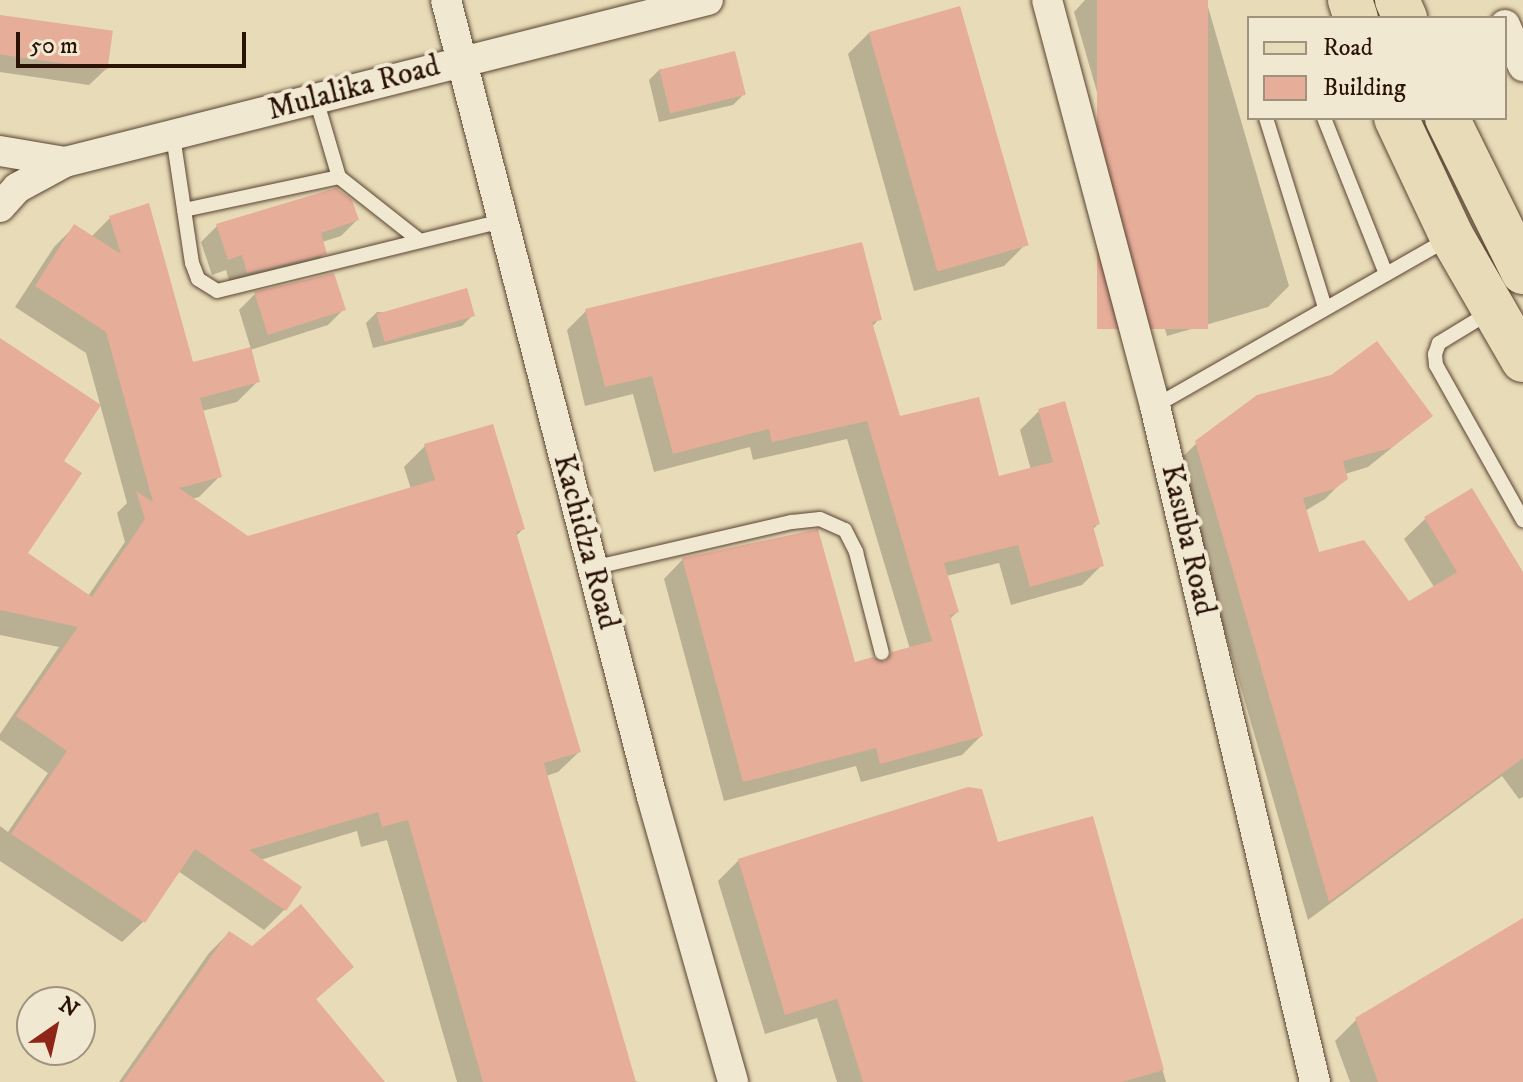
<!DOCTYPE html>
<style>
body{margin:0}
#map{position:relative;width:1523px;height:1082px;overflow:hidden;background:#e8dbb7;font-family:"IM FELL DW Pica",serif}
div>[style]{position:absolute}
.shadow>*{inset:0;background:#0003}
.building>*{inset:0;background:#e6ad99;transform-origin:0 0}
.roads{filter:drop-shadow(0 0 2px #5a4433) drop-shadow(0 0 2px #5a4433)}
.lane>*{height:14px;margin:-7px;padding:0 7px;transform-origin:7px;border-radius:7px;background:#f0e8d0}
.street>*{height:30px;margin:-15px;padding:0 15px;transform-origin:15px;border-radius:15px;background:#f0e8d0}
.primary>*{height:44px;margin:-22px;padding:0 22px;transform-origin:22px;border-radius:22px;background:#e8dbb7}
span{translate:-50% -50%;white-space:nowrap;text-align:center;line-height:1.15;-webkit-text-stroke:8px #f0e8d0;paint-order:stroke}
.street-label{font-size:30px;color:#2b1207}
.legend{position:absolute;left:1247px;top:16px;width:260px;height:104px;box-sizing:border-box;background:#f0e8d0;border:2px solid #a19280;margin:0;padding:10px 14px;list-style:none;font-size:24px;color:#2b1207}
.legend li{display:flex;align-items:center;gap:16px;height:40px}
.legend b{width:40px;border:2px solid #a19280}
.north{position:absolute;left:16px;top:986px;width:80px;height:80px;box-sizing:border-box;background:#f0e8d0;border:2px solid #a19280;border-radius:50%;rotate:34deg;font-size:22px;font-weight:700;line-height:32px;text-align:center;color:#2b1207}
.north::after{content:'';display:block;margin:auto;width:28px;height:36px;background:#8f2418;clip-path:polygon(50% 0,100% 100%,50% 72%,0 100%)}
.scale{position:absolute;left:16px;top:32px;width:230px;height:36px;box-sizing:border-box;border:4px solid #2b1207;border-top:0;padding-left:10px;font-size:24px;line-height:28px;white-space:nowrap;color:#2b1207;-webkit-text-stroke:6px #f0e8d0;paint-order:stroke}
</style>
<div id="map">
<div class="shadow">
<i style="clip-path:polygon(1085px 0,1206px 0,1289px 286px,1268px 307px,1167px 336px,1074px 12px)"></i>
<i style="clip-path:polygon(0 17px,106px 69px,89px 85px,0 72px)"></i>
<i style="clip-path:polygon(869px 33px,1025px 245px,1004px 266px,914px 291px,848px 54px)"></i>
<i style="clip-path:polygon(660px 69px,744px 94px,733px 105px,659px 122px,649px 80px)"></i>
<i style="clip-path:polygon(336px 190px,357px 220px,341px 236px,322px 242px,325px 253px,309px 269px,231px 288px,226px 270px,212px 275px,201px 242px,217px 226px)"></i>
<i style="clip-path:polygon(110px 218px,191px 365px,251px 349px,239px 310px,255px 294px,344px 309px,328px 325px,250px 350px,258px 381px,237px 402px,202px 411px,220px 476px,199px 497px,191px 499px,247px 538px,411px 489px,404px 467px,425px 446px,523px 529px,515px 537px,579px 752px,558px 772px,546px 776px,633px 1081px,640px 1082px,457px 1082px,387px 840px,361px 847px,357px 831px,260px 860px,285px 909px,264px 930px,178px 871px,143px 922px,122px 942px,0 861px,0 826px,8px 832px,48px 773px,0 740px,0 734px,59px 647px,0 635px,0 342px,62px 461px,25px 554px,88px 596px,125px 542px,117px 513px,127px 503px,86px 353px,15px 307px,54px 247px,74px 227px,91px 237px)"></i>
<i style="clip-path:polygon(586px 311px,879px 319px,872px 327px,899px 419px,997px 478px,1031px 470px,1020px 430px,1039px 411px,1098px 524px,1092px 530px,1101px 566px,1082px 585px,1011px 605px,999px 563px,946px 576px,957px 612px,949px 620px,981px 736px,962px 755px,861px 782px,856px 766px,724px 801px,664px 579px,683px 559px,854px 664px,883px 664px,893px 654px,910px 649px,847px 439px,753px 460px,750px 447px,654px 472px,633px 394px,585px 406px,567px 330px)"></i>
<i style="clip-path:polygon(377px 312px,472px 316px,462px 326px,373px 348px,366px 323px)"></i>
<i style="clip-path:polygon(1431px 416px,1368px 467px,1345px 474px,1346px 478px,1325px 499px,1305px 511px,1317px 555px,1409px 603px,1434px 587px,1404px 539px,1425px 519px,1523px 572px,1523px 797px,1519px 799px,1502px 776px,1308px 920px,1176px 463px,1197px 443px)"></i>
<i style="clip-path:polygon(1091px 819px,1166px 1082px,837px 1082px,817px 1018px,765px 1034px,718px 881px,739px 860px,997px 844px)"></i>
<i style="clip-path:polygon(1523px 920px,1523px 1082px,1350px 1082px,1335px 1041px,1356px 1020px)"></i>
<i style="clip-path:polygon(229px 933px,252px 949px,351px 967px,314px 1001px,383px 1082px,119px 1082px,209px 953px)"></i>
</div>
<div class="building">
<i style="left:1097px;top:0;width:111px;height:329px"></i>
<i style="left:960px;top:6px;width:249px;height:95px;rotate:74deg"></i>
<i style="left:0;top:15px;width:114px;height:39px;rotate:8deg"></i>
<i style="left:735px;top:51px;width:45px;height:78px;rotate:76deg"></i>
<i style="clip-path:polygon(336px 188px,352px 200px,359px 220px,321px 233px,327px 254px,247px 273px,242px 255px,228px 260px,216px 224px)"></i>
<i style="clip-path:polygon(149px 203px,193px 362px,251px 347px,260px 382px,200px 398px,222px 477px,179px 488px,248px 536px,435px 480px,424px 444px,493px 424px,525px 529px,516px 532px,581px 752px,544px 763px,636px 1082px,483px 1082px,408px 820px,382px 827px,378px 812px,249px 850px,302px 887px,286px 911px,195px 849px,145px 923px,11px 834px,67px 751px,16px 716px,78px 627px,0 610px,0 338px,101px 405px,64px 461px,82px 473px,28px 553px,92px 597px,145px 519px,136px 491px,153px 502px,106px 332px,35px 286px,74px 224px,121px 254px,109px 216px)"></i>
<i style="clip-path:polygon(862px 242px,882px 320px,872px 322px,900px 416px,979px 397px,999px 476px,1053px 462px,1038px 409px,1065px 401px,1100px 524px,1093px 526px,1104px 566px,1030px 587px,1018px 545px,944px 563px,959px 612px,950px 615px,983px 736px,880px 764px,876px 748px,743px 782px,682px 558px,818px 529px,855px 662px,873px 657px,885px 662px,892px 652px,932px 641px,867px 421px,772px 442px,769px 429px,673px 454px,652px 376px,605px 387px,585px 309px)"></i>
<i style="clip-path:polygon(334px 273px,346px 310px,268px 335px,254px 292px)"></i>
<i style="left:467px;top:288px;width:29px;height:94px;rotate:74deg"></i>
<i style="clip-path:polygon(1377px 341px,1433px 416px,1391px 448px,1343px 461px,1348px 479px,1334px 489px,1303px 498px,1319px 552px,1364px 540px,1409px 601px,1457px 572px,1424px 517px,1472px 488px,1523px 572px,1523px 758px,1329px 902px,1195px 441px,1257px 395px,1331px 375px)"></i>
<i style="clip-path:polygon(968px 787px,982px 789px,998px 842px,1093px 816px,1164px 1070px,1122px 1082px,863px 1082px,837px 999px,785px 1015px,738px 859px)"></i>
<i style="clip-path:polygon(301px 904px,354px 967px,316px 999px,385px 1082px,123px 1082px,229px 931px,252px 946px)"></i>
<i style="clip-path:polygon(1523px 918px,1523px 1082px,1378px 1082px,1355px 1018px)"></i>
</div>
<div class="roads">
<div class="lane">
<i style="left:316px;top:99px;width:81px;rotate:73.6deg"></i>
<i style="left:339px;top:177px;width:103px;rotate:38.3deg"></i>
<i style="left:1266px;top:118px;width:199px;rotate:72.7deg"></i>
<i style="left:1324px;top:118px;width:168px;rotate:68.3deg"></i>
<i style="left:173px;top:136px;width:128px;rotate:81.5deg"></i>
<i style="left:192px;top:263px;width:17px;rotate:69deg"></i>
<i style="left:198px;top:279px;width:22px;rotate:32deg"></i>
<i style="left:217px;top:291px;width:293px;rotate:-13.8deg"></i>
<i style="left:184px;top:210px;width:158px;rotate:-12deg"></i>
<i style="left:1490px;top:312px;width:60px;rotate:148.7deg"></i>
<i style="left:1439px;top:343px;width:12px;rotate:110deg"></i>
<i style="left:1435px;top:354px;width:11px;rotate:85deg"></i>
<i style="left:1436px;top:365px;width:178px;rotate:60.7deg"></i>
<i style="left:1155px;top:406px;width:337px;rotate:-29.7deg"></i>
<i style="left:592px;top:568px;width:205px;rotate:-13deg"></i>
<i style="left:792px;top:522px;width:28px;rotate:-6deg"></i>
<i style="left:820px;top:519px;width:27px;rotate:24deg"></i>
<i style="left:845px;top:530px;width:25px;rotate:63deg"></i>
<i style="left:856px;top:552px;width:104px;rotate:75.6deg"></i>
</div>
<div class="street">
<i style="left:446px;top:0;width:823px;rotate:75.51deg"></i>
<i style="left:652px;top:797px;width:296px;rotate:74.1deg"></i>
<i style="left:1047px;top:0;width:420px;rotate:75.1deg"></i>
<i style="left:1155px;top:406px;width:695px;rotate:76.68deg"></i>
<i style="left:1505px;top:25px;width:45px;rotate:66.3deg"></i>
<i style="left:0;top:151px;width:66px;rotate:9.6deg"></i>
<i style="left:65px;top:162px;width:663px;rotate:-14.14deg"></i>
<i style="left:0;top:207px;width:25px;rotate:-48deg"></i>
<i style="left:17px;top:188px;width:55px;rotate:-28.4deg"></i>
</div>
<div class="primary">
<i style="left:1350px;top:0;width:19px;rotate:72deg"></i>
<i style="left:1397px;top:0;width:20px;rotate:66deg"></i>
<i style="left:1396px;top:118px;width:132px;rotate:64.8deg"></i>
<i style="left:1452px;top:237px;width:142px;rotate:60deg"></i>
<i style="left:1447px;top:118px;width:172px;rotate:63.7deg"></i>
</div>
</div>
<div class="street-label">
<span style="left:354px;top:89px;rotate:-15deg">Mulalika Road</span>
<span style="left:1187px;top:540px;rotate:77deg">Kasuba Road</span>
<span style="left:585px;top:542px;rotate:75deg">Kachidza Road</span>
</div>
<ul class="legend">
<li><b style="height:10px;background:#e8dbb7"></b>Road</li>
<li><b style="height:22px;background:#e6ad99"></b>Building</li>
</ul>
<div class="north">N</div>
<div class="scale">50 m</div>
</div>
